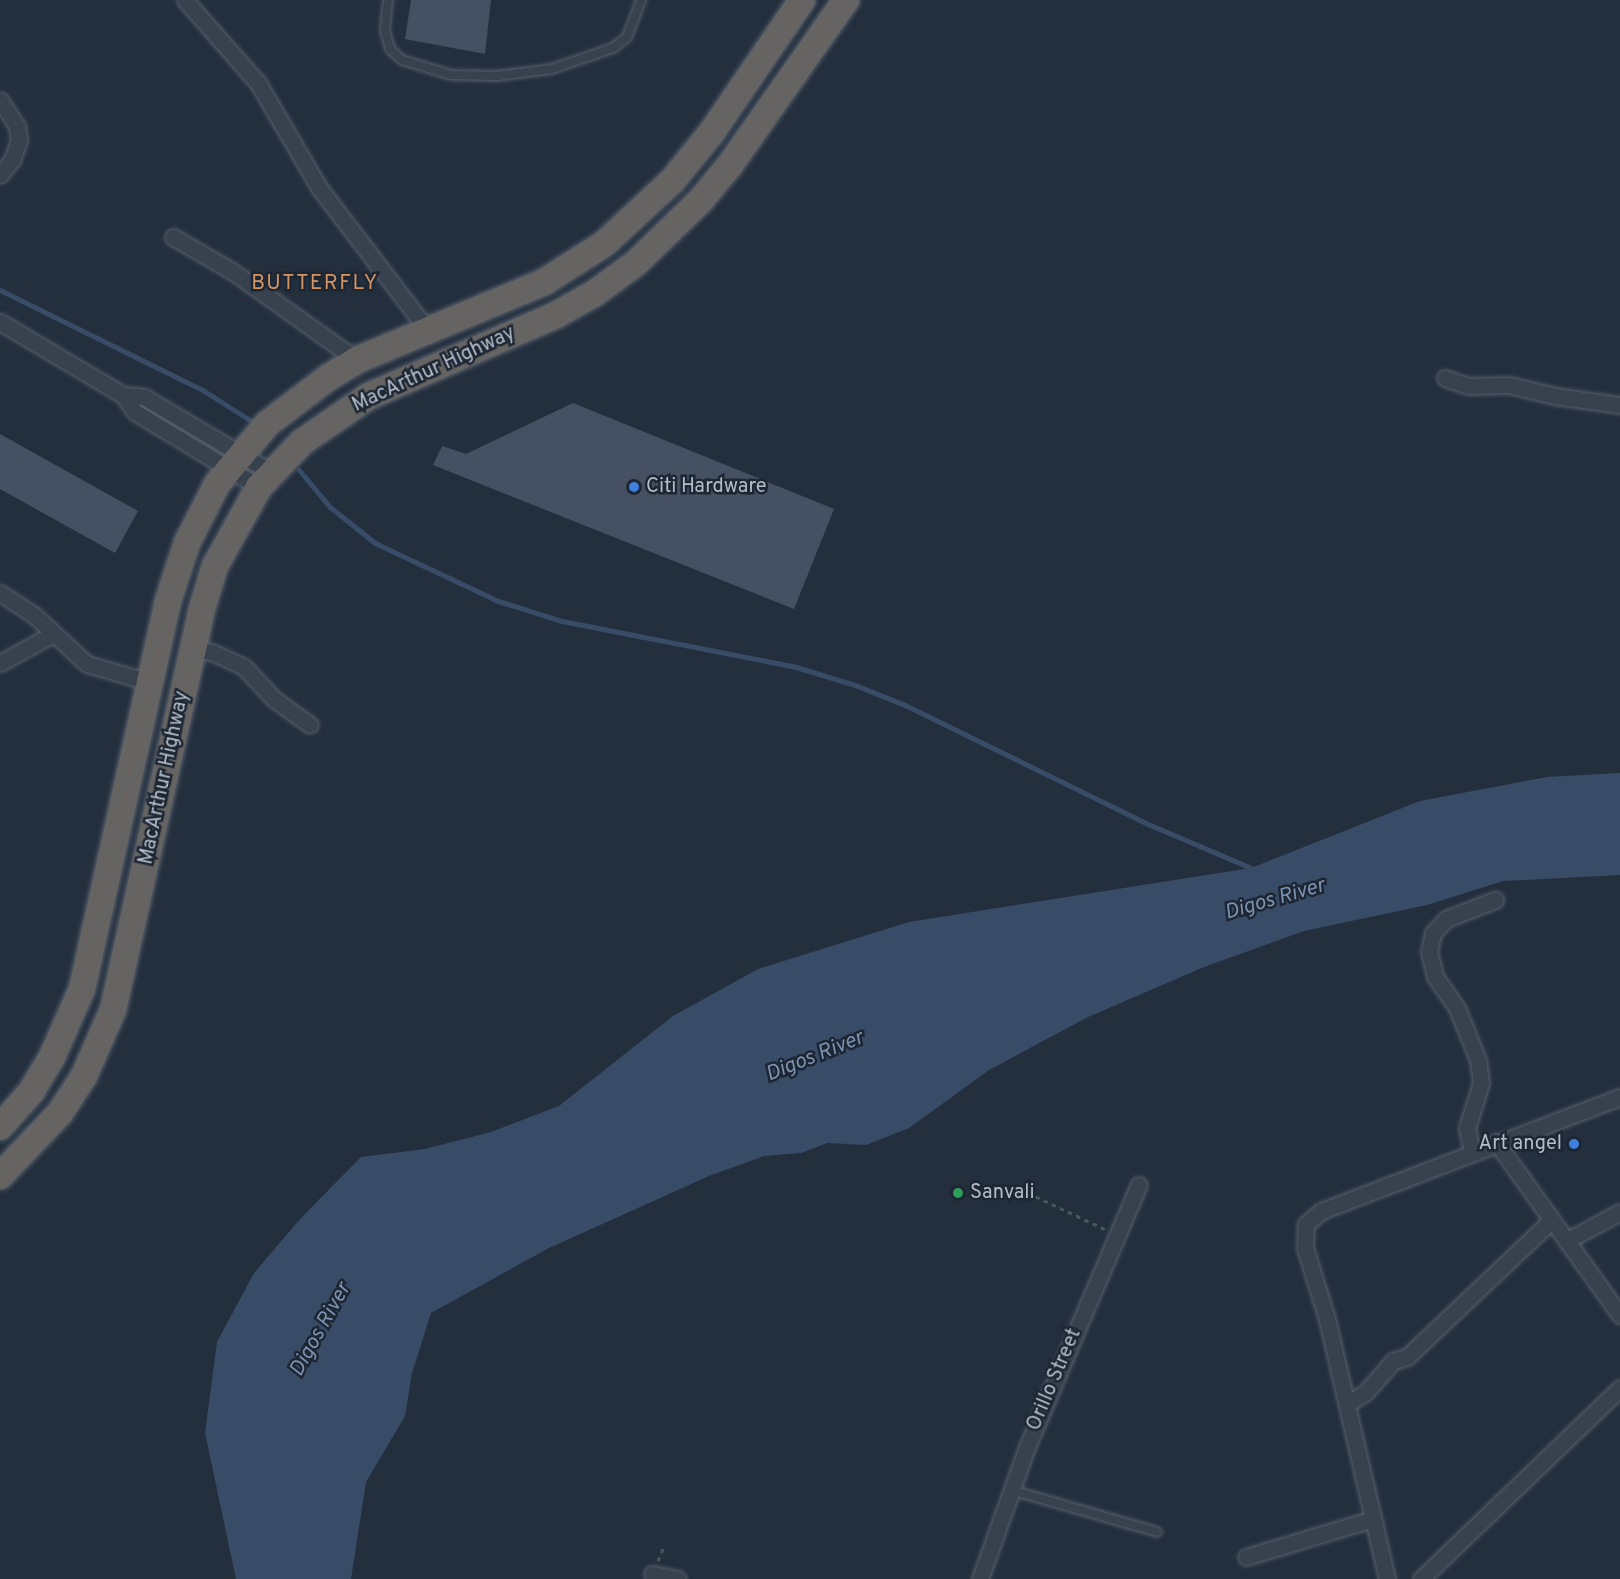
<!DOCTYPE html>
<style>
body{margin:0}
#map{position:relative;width:1620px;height:1579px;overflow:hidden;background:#242f3e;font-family:Overpass,sans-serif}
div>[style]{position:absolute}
.water>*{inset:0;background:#394c67}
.stream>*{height:5px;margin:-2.5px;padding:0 2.5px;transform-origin:2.5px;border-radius:2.5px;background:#394c67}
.building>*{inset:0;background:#455162}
.path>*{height:3px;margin-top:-1.5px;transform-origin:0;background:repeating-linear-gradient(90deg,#44595c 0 4.5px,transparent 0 9px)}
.roads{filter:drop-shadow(0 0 2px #565f6c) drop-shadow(0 0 2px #565f6c)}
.service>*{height:8px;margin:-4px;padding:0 4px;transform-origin:4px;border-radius:4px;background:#38414e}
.minor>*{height:15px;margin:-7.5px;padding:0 7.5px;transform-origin:7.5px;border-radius:7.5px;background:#38414e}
.trunk>*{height:26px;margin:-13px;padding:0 13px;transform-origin:13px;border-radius:13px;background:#656462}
.dots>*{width:16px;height:16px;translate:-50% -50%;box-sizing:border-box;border:3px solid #1d2633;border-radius:50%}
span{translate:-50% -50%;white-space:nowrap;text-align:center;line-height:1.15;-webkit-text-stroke:5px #1d2633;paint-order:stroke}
.street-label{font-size:20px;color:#b4bcc9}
.poi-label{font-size:20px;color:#b4bcc9}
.left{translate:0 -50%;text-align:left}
.right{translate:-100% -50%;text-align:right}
.neighbourhood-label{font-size:21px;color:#d59563;letter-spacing:1.5px}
.water-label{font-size:21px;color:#7c92b1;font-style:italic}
</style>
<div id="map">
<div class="water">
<i style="clip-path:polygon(1620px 773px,1620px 875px,1503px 881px,1427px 905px,1304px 931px,1204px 967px,1088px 1017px,989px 1070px,909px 1128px,866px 1145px,827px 1143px,801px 1153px,764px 1156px,709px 1176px,549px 1248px,431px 1313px,412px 1373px,405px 1416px,366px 1482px,351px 1579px,236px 1579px,205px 1433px,217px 1342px,254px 1273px,301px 1218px,361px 1157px,425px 1149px,491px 1132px,559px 1106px,673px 1016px,758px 969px,909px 922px,1251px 868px,1420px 801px,1547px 777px)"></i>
</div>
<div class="stream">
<i style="left:0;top:290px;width:228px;rotate:26.3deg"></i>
<i style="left:204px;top:391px;width:58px;rotate:32.3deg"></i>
<i style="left:299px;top:470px;width:48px;rotate:50deg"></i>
<i style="left:330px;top:507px;width:58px;rotate:38.7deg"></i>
<i style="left:375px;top:543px;width:136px;rotate:25.2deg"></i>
<i style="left:498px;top:601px;width:67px;rotate:17.4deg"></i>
<i style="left:562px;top:621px;width:238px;rotate:11.1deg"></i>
<i style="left:796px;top:667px;width:62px;rotate:17deg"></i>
<i style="left:855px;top:685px;width:54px;rotate:21.8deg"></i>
<i style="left:905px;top:705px;width:271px;rotate:26.1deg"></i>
<i style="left:1148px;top:824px;width:117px;rotate:23.1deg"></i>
</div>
<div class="building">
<i style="clip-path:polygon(411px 0,491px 0,485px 54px,405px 39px)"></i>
<i style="clip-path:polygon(573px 403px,834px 509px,794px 609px,433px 465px,442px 446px,466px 454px)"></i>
<i style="clip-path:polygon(0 434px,138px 511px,115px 553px,0 489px)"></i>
</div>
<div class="path">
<i style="left:1011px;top:1185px;width:104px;rotate:25.1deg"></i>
<i style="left:658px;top:1561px;width:18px;rotate:-68deg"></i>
</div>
<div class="roads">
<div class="service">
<i style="left:388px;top:0;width:31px;rotate:96deg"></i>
<i style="left:385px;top:31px;width:19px;rotate:74deg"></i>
<i style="left:390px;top:49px;width:16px;rotate:43deg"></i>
<i style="left:402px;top:60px;width:51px;rotate:17deg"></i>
<i style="left:451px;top:75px;width:46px;rotate:1.2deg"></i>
<i style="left:497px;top:76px;width:55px;rotate:-7.3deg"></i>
<i style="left:552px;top:69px;width:65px;rotate:-19deg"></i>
<i style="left:613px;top:48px;width:18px;rotate:-38deg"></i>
<i style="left:627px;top:37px;width:40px;rotate:-69deg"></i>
<i style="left:1011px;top:1490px;width:152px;rotate:16deg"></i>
</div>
<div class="minor">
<i style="left:185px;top:0;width:111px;rotate:48.7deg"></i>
<i style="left:258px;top:83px;width:123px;rotate:59.7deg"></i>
<i style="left:320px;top:189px;width:178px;rotate:52.7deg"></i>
<i style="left:0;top:100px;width:31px;rotate:57deg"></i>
<i style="left:17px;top:126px;width:14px;rotate:82deg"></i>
<i style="left:19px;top:140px;width:21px;rotate:109deg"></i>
<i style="left:12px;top:160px;width:19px;rotate:129deg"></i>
<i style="left:173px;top:237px;width:68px;rotate:30deg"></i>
<i style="left:232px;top:271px;width:153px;rotate:35.5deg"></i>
<i style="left:0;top:322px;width:143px;rotate:30.7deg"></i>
<i style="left:123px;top:395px;width:21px;rotate:55deg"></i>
<i style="left:135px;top:412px;width:145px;rotate:31.2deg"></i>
<i style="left:1445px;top:378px;width:24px;rotate:19deg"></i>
<i style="left:1468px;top:386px;width:41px;rotate:-1.4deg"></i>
<i style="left:1509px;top:385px;width:47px;rotate:13.4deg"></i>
<i style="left:1555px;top:396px;width:66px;rotate:7.9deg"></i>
<i style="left:123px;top:395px;width:21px;rotate:5deg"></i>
<i style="left:144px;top:397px;width:147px;rotate:30.6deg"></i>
<i style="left:0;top:593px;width:40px;rotate:32.9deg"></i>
<i style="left:34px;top:615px;width:72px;rotate:42.8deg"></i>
<i style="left:87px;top:664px;width:65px;rotate:16.2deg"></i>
<i style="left:192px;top:649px;width:20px;rotate:9deg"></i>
<i style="left:212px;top:652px;width:35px;rotate:25deg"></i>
<i style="left:244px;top:667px;width:44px;rotate:46.8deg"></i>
<i style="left:274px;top:699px;width:44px;rotate:35.8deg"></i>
<i style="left:0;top:663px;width:60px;rotate:-28.7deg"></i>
<i style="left:1496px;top:1142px;width:213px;rotate:54.4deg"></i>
<i style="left:1472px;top:1152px;width:25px;rotate:-102deg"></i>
<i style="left:1467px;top:1128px;width:47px;rotate:-72.7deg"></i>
<i style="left:1481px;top:1083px;width:23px;rotate:-97deg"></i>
<i style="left:1478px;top:1060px;width:56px;rotate:-112deg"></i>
<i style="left:1457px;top:1008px;width:39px;rotate:-125deg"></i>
<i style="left:1435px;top:976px;width:25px;rotate:-104deg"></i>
<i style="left:1429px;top:952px;width:19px;rotate:-78deg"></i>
<i style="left:1433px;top:933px;width:19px;rotate:-47deg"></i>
<i style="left:1446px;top:919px;width:53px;rotate:-21.2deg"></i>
<i style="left:1566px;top:1241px;width:61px;rotate:-28.2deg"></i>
<i style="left:1347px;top:1404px;width:22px;rotate:-32deg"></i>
<i style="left:1366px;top:1392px;width:41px;rotate:-48.9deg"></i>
<i style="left:1393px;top:1361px;width:15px;rotate:-16deg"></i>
<i style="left:1407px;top:1357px;width:198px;rotate:-43.4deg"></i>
<i style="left:1246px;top:1557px;width:133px;rotate:-16.7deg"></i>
<i style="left:652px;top:1574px;width:26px;rotate:11deg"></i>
<i style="left:980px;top:1579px;width:140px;rotate:-70.4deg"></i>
<i style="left:1027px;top:1447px;width:285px;rotate:-66.9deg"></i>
<i style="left:1387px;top:1579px;width:267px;rotate:-103deg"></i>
<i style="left:1327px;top:1319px;width:74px;rotate:-107.2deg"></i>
<i style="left:1305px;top:1248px;width:24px;rotate:-88deg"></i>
<i style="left:1306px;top:1224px;width:20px;rotate:-41deg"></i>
<i style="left:1321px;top:1211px;width:320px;rotate:-20.9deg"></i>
<i style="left:1421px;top:1579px;width:276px;rotate:-43.8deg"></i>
</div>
<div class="trunk">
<i style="left:0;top:1127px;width:47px;rotate:-48.5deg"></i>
<i style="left:31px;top:1092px;width:41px;rotate:-59deg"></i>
<i style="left:52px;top:1057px;width:74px;rotate:-66.2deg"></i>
<i style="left:82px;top:989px;width:397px;rotate:-77.5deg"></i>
<i style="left:168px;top:601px;width:61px;rotate:-71.9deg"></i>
<i style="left:187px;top:543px;width:66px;rotate:-63deg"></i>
<i style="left:217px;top:484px;width:78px;rotate:-50.2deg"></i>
<i style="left:267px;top:424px;width:78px;rotate:-37.2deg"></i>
<i style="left:329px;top:377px;width:33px;rotate:-31deg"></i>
<i style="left:357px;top:360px;width:203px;rotate:-22.6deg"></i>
<i style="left:544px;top:282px;width:71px;rotate:-32.3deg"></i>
<i style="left:604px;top:244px;width:94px;rotate:-42.8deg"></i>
<i style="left:673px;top:180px;width:62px;rotate:-50.9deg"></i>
<i style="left:712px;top:132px;width:160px;rotate:-55.7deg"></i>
<i style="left:0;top:1176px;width:87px;rotate:-46.4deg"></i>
<i style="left:60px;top:1113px;width:44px;rotate:-57deg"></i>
<i style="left:84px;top:1076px;width:72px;rotate:-66.3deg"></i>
<i style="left:113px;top:1010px;width:408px;rotate:-77.5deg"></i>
<i style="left:201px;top:612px;width:48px;rotate:-73.1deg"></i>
<i style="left:215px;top:566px;width:90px;rotate:-60.9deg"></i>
<i style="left:259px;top:487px;width:62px;rotate:-46.3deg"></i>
<i style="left:302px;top:442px;width:81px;rotate:-34.5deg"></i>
<i style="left:369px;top:396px;width:204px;rotate:-23.4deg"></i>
<i style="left:556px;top:315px;width:45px;rotate:-29.4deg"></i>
<i style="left:595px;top:293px;width:51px;rotate:-36.2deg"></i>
<i style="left:636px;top:263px;width:91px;rotate:-44.1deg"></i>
<i style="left:701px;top:200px;width:45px;rotate:-50.4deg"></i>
<i style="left:730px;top:165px;width:202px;rotate:-54.9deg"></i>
</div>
</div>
<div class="dots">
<i style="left:634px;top:487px;background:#3f7fe0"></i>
<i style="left:1574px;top:1144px;background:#3f7fe0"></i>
<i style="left:958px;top:1193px;background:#2e9e5b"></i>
</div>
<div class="street-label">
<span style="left:434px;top:370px;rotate:-25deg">MacArthur Highway</span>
<span style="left:165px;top:778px;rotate:-78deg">MacArthur Highway</span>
<span style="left:1055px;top:1380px;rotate:-67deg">Orillo Street</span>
</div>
<div class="poi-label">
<span class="left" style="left:646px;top:487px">Citi Hardware</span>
<span class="right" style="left:1562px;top:1144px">Art angel</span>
<span class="left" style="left:970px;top:1193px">Sanvali</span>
</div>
<div class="neighbourhood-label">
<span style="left:315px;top:284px">BUTTERFLY</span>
</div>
<div class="water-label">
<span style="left:1275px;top:900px;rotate:-16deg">Digos River</span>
<span style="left:815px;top:1057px;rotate:-22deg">Digos River</span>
<span style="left:321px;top:1330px;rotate:-61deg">Digos River</span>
</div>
</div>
